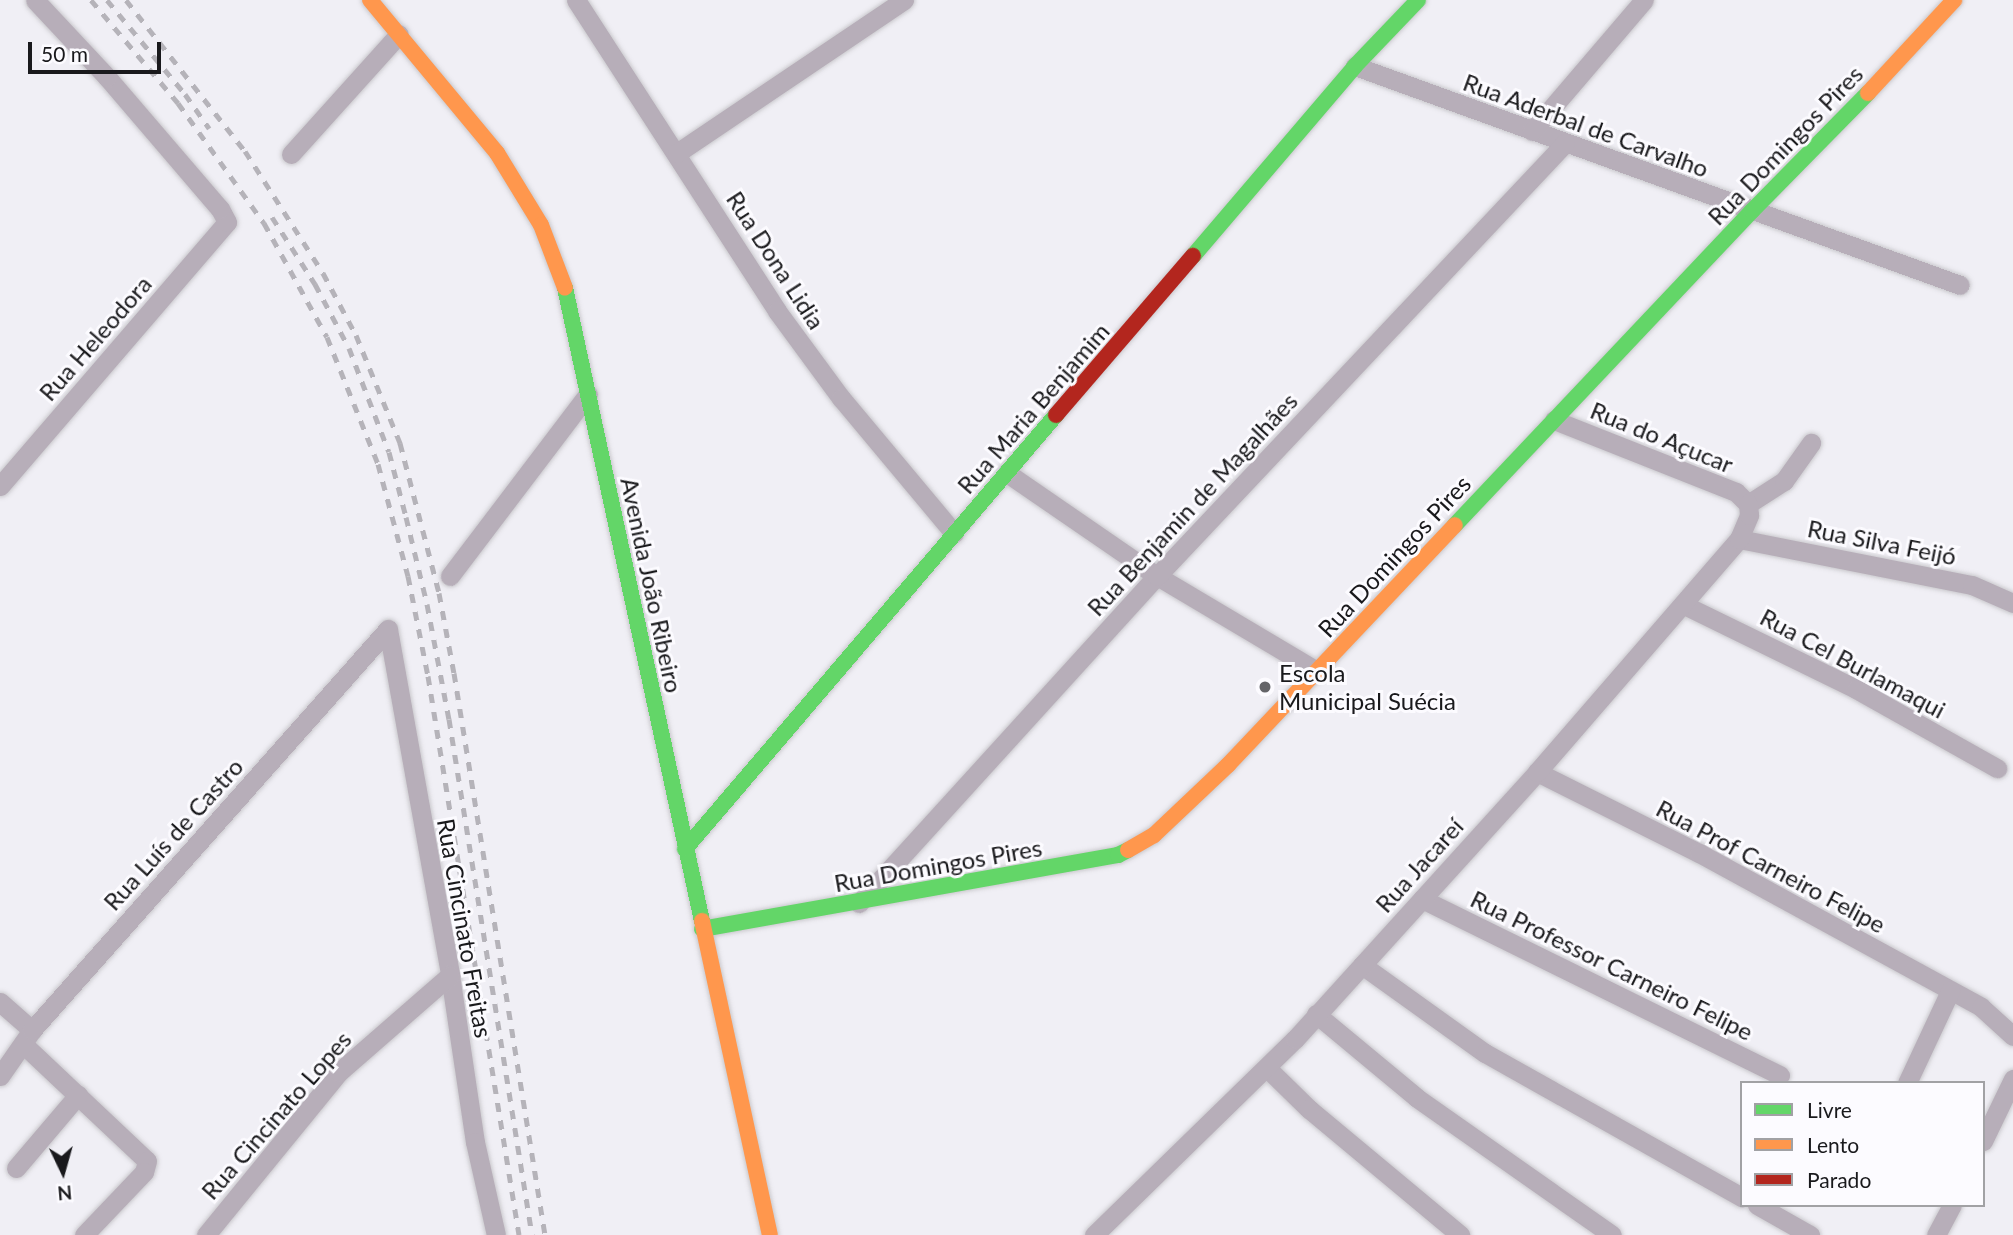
<!DOCTYPE html>
<meta charset="utf-8">
<style>
body{margin:0}
#map{position:relative;width:2013px;height:1235px;overflow:hidden;background:#f0eff5;font-family:Lato,sans-serif}
div>[style]{position:absolute}
.roads{filter:drop-shadow(0 0 2px #cac9cd) drop-shadow(0 0 2px #cac9cd)}
.street>*{height:19px;margin:-9.5px;padding:0 9.5px;transform-origin:9.5px;border-radius:9.5px;background:#b7aeb9}
.fast>*{height:16px;margin:-8px;padding:0 8px;transform-origin:8px;border-radius:8px;background:#63d668}
.slow>*{height:16px;margin:-8px;padding:0 8px;transform-origin:8px;border-radius:8px;background:#ff974d}
.jam>*{height:16px;margin:-8px;padding:0 8px;transform-origin:8px;border-radius:8px;background:#b3261e}
.rail>*{height:5px;margin-top:-2.5px;transform-origin:0;background:repeating-linear-gradient(90deg,#b5b3b9 0 9px,transparent 0 18px)}
.dots>*{width:19px;height:19px;translate:-50% -50%;box-sizing:border-box;border:4px solid #fcfbff;border-radius:50%}
span{translate:-50% -50%;white-space:nowrap;text-align:center;line-height:1.15;-webkit-text-stroke:6px #fcfbff;paint-order:stroke}
.street-label{font-size:24px;color:#19191c}
.poi-label{font-size:24px;color:#19191c}
.left{translate:0 -50%;text-align:left}
.legend{position:absolute;left:1740px;top:1081px;width:245px;height:126px;box-sizing:border-box;background:#fcfbff;border:2px solid #a1a1a4;margin:0;padding:9px 12px;list-style:none;font-size:21px;color:#19191c}
.legend li{display:flex;align-items:center;gap:14px;height:35px}
.legend b{width:35px;border:2px solid #a1a1a4}
.north{position:absolute;left:28px;top:1137px;width:70px;height:70px;-webkit-text-stroke:5px #fcfbff;paint-order:stroke;rotate:175deg;font-size:19px;font-weight:700;line-height:28px;text-align:center;color:#19191c}
.north::after{content:'';display:block;margin:auto;width:24px;height:32px;background:#19191c;clip-path:polygon(50% 0,100% 100%,50% 72%,0 100%)}
.scale{position:absolute;left:28px;top:42px;width:133px;height:32px;box-sizing:border-box;border:4px solid #19191c;border-top:0;padding-left:9px;font-size:21px;line-height:24px;white-space:nowrap;color:#19191c;-webkit-text-stroke:5px #fcfbff;paint-order:stroke}
</style>
<div id="map">
<div class="roads">
<div class="street">
<i style="left:576px;top:0;width:370px;rotate:57.1deg"></i>
<i style="left:777px;top:311px;width:108px;rotate:53.7deg"></i>
<i style="left:841px;top:398px;width:176px;rotate:50.1deg"></i>
<i style="left:1355px;top:66px;width:643px;rotate:19.9deg"></i>
<i style="left:1532px;top:131px;width:172px;rotate:-49.5deg"></i>
<i style="left:677px;top:153px;width:274px;rotate:-34deg"></i>
<i style="left:291px;top:154px;width:161px;rotate:-48deg"></i>
<i style="left:1554px;top:420px;width:196px;rotate:21.6deg"></i>
<i style="left:1736px;top:492px;width:17px;rotate:45deg"></i>
<i style="left:1007px;top:473px;width:182px;rotate:34.5deg"></i>
<i style="left:1157px;top:576px;width:186px;rotate:30.7deg"></i>
<i style="left:0;top:486px;width:348px;rotate:-49.3deg"></i>
<i style="left:227px;top:222px;width:15px;rotate:-118deg"></i>
<i style="left:220px;top:209px;width:174px;rotate:-130.6deg"></i>
<i style="left:107px;top:77px;width:105px;rotate:-133.1deg"></i>
<i style="left:1748px;top:504px;width:43px;rotate:-32.6deg"></i>
<i style="left:1784px;top:481px;width:47px;rotate:-54.6deg"></i>
<i style="left:1739px;top:539px;width:237px;rotate:11.2deg"></i>
<i style="left:1972px;top:585px;width:45px;rotate:23.7deg"></i>
<i style="left:450px;top:576px;width:228px;rotate:-52.8deg"></i>
<i style="left:1684px;top:605px;width:191px;rotate:26deg"></i>
<i style="left:1856px;top:689px;width:162px;rotate:29.3deg"></i>
<i style="left:388px;top:629px;width:352px;rotate:79.8deg"></i>
<i style="left:450px;top:975px;width:169px;rotate:81.5deg"></i>
<i style="left:475px;top:1142px;width:95px;rotate:77.3deg"></i>
<i style="left:1537px;top:772px;width:181px;rotate:26.6deg"></i>
<i style="left:1699px;top:853px;width:321px;rotate:28.6deg"></i>
<i style="left:1981px;top:1007px;width:43px;rotate:42.2deg"></i>
<i style="left:1422px;top:899px;width:399px;rotate:26.2deg"></i>
<i style="left:859px;top:903px;width:442px;rotate:-47.7deg"></i>
<i style="left:1157px;top:576px;width:595px;rotate:-46.7deg"></i>
<i style="left:1362px;top:965px;width:151px;rotate:35.6deg"></i>
<i style="left:1485px;top:1053px;width:295px;rotate:29.3deg"></i>
<i style="left:0;top:1002px;width:43px;rotate:41.2deg"></i>
<i style="left:1316px;top:1014px;width:131px;rotate:39.7deg"></i>
<i style="left:1417px;top:1098px;width:238px;rotate:35.1deg"></i>
<i style="left:23px;top:1044px;width:170px;rotate:43.3deg"></i>
<i style="left:147px;top:1161px;width:11px;rotate:105deg"></i>
<i style="left:144px;top:1172px;width:87px;rotate:133.6deg"></i>
<i style="left:1267px;top:1068px;width:59px;rotate:44.3deg"></i>
<i style="left:1309px;top:1109px;width:197px;rotate:39.8deg"></i>
<i style="left:0;top:1076px;width:56px;rotate:-55.2deg"></i>
<i style="left:32px;top:1030px;width:536px;rotate:-48.4deg"></i>
<i style="left:1907px;top:1083px;width:102px;rotate:-64.9deg"></i>
<i style="left:1983px;top:1141px;width:69px;rotate:-64.2deg"></i>
<i style="left:16px;top:1168px;width:96px;rotate:-49.7deg"></i>
<i style="left:1757px;top:1205px;width:61px;rotate:29.5deg"></i>
<i style="left:206px;top:1235px;width:210px;rotate:-50.8deg"></i>
<i style="left:339px;top:1072px;width:147px;rotate:-41.1deg"></i>
<i style="left:1094px;top:1235px;width:281px;rotate:-44.3deg"></i>
<i style="left:1295px;top:1039px;width:360px;rotate:-47.8deg"></i>
<i style="left:1537px;top:772px;width:308px;rotate:-49.1deg"></i>
<i style="left:1739px;top:539px;width:26px;rotate:-67deg"></i>
<i style="left:1749px;top:515px;width:11px;rotate:-95deg"></i>
<i style="left:1936px;top:1235px;width:34px;rotate:-62deg"></i>
</div>
<div class="fast">
<i style="left:1193px;top:256px;width:250px;rotate:-49.5deg"></i>
<i style="left:1355px;top:66px;width:91px;rotate:-46.3deg"></i>
<i style="left:565px;top:288px;width:648px;rotate:77.79deg"></i>
<i style="left:1455px;top:525px;width:432px;rotate:-46.6deg"></i>
<i style="left:1752px;top:211px;width:165px;rotate:-45.5deg"></i>
<i style="left:685px;top:849px;width:571px;rotate:-49.47deg"></i>
<i style="left:702px;top:929px;width:423px;rotate:-10.1deg"></i>
<i style="left:1118px;top:855px;width:11px;rotate:-27deg"></i>
</div>
<div class="slow">
<i style="left:370px;top:0;width:199px;rotate:50.3deg"></i>
<i style="left:497px;top:153px;width:84px;rotate:58.6deg"></i>
<i style="left:541px;top:225px;width:67px;rotate:69.1deg"></i>
<i style="left:1868px;top:93px;width:127px;rotate:-47.2deg"></i>
<i style="left:1128px;top:850px;width:30px;rotate:-30deg"></i>
<i style="left:1154px;top:835px;width:102px;rotate:-43.4deg"></i>
<i style="left:1228px;top:765px;width:330px;rotate:-46.6deg"></i>
<i style="left:702px;top:921px;width:321px;rotate:77.8deg"></i>
</div>
<div class="jam">
<i style="left:1056px;top:415px;width:210px;rotate:-49.3deg"></i>
</div>
</div>
<div class="rail">
<i style="left:91px;top:0;width:135px;rotate:49.8deg"></i>
<i style="left:178px;top:103px;width:148px;rotate:54.4deg"></i>
<i style="left:264px;top:223px;width:130px;rotate:61.1deg"></i>
<i style="left:327px;top:337px;width:137px;rotate:68.1deg"></i>
<i style="left:378px;top:464px;width:116px;rotate:75deg"></i>
<i style="left:408px;top:576px;width:102px;rotate:78.7deg"></i>
<i style="left:428px;top:676px;width:566px;rotate:80.75deg"></i>
<i style="left:107px;top:0;width:122px;rotate:50.3deg"></i>
<i style="left:185px;top:94px;width:42px;rotate:54.8deg"></i>
<i style="left:126px;top:0;width:192px;rotate:51.8deg"></i>
<i style="left:245px;top:151px;width:145px;rotate:57.4deg"></i>
<i style="left:323px;top:273px;width:70px;rotate:62deg"></i>
<i style="left:356px;top:335px;width:117px;rotate:67.8deg"></i>
<i style="left:400px;top:443px;width:155px;rotate:75.4deg"></i>
<i style="left:439px;top:593px;width:81px;rotate:79.4deg"></i>
<i style="left:454px;top:673px;width:569px;rotate:80.8deg"></i>
<i style="left:272px;top:217px;width:80px;rotate:57.3deg"></i>
<i style="left:315px;top:284px;width:72px;rotate:62deg"></i>
<i style="left:349px;top:348px;width:111px;rotate:69deg"></i>
<i style="left:389px;top:452px;width:67px;rotate:75.3deg"></i>
<i style="left:406px;top:517px;width:89px;rotate:76.4deg"></i>
<i style="left:427px;top:604px;width:117px;rotate:79.2deg"></i>
<i style="left:449px;top:719px;width:523px;rotate:80.86deg"></i>
</div>
<div class="dots">
<i style="left:1265px;top:687px;background:#646468"></i>
</div>
<div class="street-label">
<span style="left:1586px;top:125px;rotate:20deg">Rua Aderbal de Carvalho</span>
<span style="left:1785px;top:145px;rotate:-46deg">Rua Domingos Pires</span>
<span style="left:776px;top:260px;rotate:57deg">Rua Dona Lidia</span>
<span style="left:95px;top:338px;rotate:-49deg">Rua Heleodora</span>
<span style="left:1033px;top:408px;rotate:-49deg">Rua Maria Benjamim</span>
<span style="left:1662px;top:437px;rotate:22deg">Rua do Açucar</span>
<span style="left:1192px;top:504px;rotate:-47deg">Rua Benjamin de Magalhães</span>
<span style="left:1882px;top:542px;rotate:11deg">Rua Silva Feijó</span>
<span style="left:1394px;top:556px;rotate:-47deg">Rua Domingos Pires</span>
<span style="left:652px;top:585px;rotate:78deg">Avenida João Ribeiro</span>
<span style="left:1853px;top:663px;rotate:28deg">Rua Cel Burlamaqui</span>
<span style="left:173px;top:834px;rotate:-48deg">Rua Luís de Castro</span>
<span style="left:938px;top:865px;rotate:-10deg">Rua Domingos Pires</span>
<span style="left:1419px;top:865px;rotate:-48deg">Rua Jacareí</span>
<span style="left:1771px;top:866px;rotate:28deg">Rua Prof Carneiro Felipe</span>
<span style="left:465px;top:928px;rotate:80deg">Rua Cincinato Freitas</span>
<span style="left:1612px;top:965px;rotate:26deg">Rua Professor Carneiro Felipe</span>
<span style="left:276px;top:1115px;rotate:-49deg">Rua Cincinato Lopes</span>
</div>
<div class="poi-label">
<span class="left" style="left:1279px;top:687px">Escola<br>Municipal Suécia</span>
</div>
<ul class="legend">
<li><b style="height:9px;background:#63d668"></b>Livre</li>
<li><b style="height:9px;background:#ff974d"></b>Lento</li>
<li><b style="height:9px;background:#b3261e"></b>Parado</li>
</ul>
<div class="north">N</div>
<div class="scale">50 m</div>
</div>
